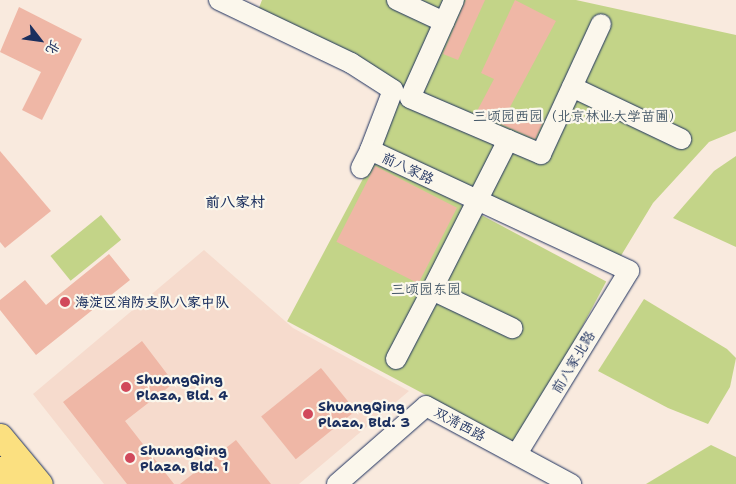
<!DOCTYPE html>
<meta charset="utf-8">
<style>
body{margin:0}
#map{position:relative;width:736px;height:484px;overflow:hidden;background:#f9eade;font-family:"Shantell Sans","LXGW WenKai TC",sans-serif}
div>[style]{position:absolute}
.built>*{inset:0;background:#f6dbcd}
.green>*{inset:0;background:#c3d488;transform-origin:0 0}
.building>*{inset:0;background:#efb7a6;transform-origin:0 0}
.roads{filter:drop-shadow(0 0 1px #1b2f5e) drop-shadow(0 0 1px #1b2f5e)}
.minor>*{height:20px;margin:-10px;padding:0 10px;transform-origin:10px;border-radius:10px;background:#fbf7ec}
.major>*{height:25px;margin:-12.5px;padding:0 12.5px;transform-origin:12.5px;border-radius:12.5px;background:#fbe080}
.dots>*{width:14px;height:14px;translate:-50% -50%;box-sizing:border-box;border:2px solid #fbf7ec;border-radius:50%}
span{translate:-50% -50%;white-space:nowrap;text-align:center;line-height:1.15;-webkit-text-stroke:4.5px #fbf7ec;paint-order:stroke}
.park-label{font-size:14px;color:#455868}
.street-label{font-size:14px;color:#1b2f5e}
.poi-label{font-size:14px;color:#1b2f5e;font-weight:700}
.left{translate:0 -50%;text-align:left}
.neighbourhood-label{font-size:15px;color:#1b2f5e;font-weight:700}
.north{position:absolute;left:15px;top:15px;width:50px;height:50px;-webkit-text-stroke:4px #fbf7ec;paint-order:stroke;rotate:120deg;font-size:14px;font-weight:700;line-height:20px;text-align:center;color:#1b2f5e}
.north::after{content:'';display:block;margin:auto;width:18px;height:22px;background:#1b2f5e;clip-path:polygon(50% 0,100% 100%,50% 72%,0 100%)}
</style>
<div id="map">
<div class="built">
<i style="clip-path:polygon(204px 250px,293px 328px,409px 391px,299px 484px,104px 484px,33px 394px)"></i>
</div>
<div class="green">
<i style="clip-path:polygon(262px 0,576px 0,736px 35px,736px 131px,709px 142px,653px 203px,619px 259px,375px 146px,401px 83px,257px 13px)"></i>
<i style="clip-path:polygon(736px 156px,736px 247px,673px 218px,714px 171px)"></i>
<i style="left:374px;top:158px;width:263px;height:185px;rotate:28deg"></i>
<i style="left:101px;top:215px;width:32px;height:65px;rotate:51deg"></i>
<i style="clip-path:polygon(644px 299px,727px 349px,736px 358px,730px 387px,708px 424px,668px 408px,598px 371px)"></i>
<i style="clip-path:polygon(711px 445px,736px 457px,736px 484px,646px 484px)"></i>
</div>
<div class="building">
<i style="clip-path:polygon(466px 0,485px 0,458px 60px,443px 54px)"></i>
<i style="clip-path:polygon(515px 0,556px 21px,510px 107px,543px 122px,535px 139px,476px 113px,494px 79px,481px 73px)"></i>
<i style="clip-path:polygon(19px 7px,82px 39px,42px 120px,22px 110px,41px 72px,0 52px)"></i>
<i style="clip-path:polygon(0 151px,51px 211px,5px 248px,0 242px)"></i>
<i style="left:375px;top:166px;width:92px;height:85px;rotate:27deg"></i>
<i style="clip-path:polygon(109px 254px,130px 280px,36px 355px,0 310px,0 300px,25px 280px,46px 305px)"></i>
<i style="clip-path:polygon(142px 341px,174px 383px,125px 421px,174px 484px,127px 484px,63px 402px)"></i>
<i style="left:321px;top:368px;width:55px;height:77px;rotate:51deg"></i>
<i style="clip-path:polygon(236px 440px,271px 484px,180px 484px)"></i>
</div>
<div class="roads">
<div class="minor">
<i style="left:219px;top:0;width:146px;rotate:25.5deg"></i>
<i style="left:351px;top:63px;width:50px;rotate:32.7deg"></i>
<i style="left:393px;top:90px;width:64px;rotate:111deg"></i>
<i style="left:370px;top:150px;width:286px;rotate:25deg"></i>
<i style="left:629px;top:271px;width:215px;rotate:121.5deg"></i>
<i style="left:397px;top:0;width:52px;rotate:25.1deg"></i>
<i style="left:454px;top:0;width:107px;rotate:114.2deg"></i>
<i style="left:410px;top:98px;width:107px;rotate:23.2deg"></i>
<i style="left:508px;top:140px;width:168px;rotate:116.9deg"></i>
<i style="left:432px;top:290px;width:89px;rotate:25.4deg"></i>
<i style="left:572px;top:87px;width:121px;rotate:25.5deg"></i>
<i style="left:508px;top:140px;width:36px;rotate:23deg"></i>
<i style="left:541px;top:154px;width:143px;rotate:-65.2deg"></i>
<i style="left:361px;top:168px;width:20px;rotate:-63deg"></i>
<i style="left:396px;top:359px;width:78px;rotate:-62.4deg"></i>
<i style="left:337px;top:484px;width:118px;rotate:-41.2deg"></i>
<i style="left:426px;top:406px;width:165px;rotate:28.3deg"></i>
</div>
<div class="major">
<i style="left:0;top:436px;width:62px;rotate:50.2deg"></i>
<i style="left:0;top:469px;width:19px;rotate:51deg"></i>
</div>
</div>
<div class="dots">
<i style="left:65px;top:302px;background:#d1495b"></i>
<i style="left:126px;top:387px;background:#d1495b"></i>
<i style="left:308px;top:414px;background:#d1495b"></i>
<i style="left:130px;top:458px;background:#d1495b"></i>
</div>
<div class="park-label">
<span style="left:578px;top:116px">三顷园西园（北京林业大学苗圃）</span>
<span style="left:426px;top:289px">三顷园东园</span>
</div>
<div class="street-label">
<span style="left:408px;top:168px;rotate:25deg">前八家路</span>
<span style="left:573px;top:362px;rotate:-59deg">前八家北路</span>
<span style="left:460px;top:424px;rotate:28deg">双清西路</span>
</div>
<div class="poi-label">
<span class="left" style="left:75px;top:302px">海淀区消防支队八家中队</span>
<span class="left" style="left:136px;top:387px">ShuangQing<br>Plaza, Bld. 4</span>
<span class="left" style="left:318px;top:414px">ShuangQing<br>Plaza, Bld. 3</span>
<span class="left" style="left:140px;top:458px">ShuangQing<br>Plaza, Bld. 1</span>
</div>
<div class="neighbourhood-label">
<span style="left:235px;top:203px">前八家村</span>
</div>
<div class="north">北</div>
</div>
